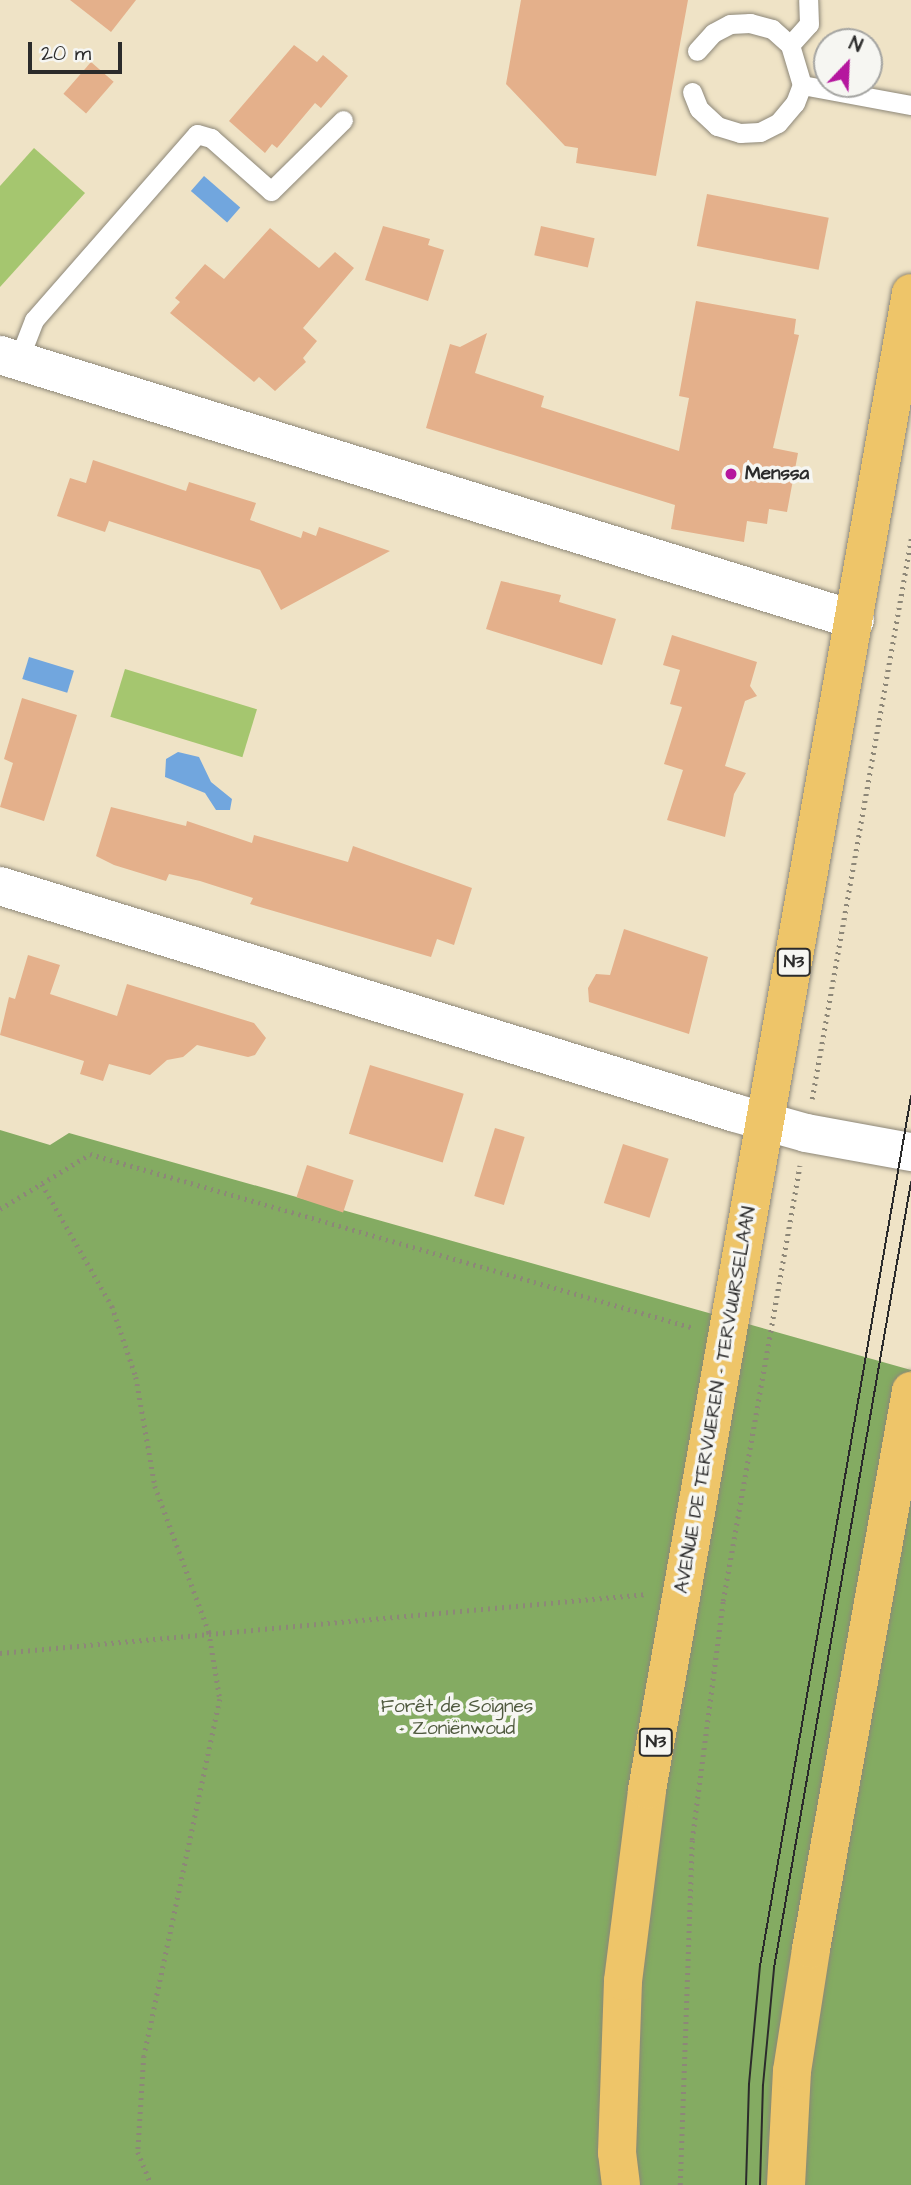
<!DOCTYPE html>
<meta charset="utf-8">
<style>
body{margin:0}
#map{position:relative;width:911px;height:2185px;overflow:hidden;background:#efe3c6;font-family:"Architects Daughter",sans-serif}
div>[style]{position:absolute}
.green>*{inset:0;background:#a5c66f;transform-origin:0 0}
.forest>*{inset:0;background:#84ab62}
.water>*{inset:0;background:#71a6de;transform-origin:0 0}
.building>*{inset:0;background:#e4b08b;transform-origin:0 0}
.path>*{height:4.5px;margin-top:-2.25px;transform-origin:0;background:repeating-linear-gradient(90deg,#8d8778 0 2px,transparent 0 7px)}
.roads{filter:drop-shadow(0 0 2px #8d8778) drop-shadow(0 0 2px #8d8778)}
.lane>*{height:19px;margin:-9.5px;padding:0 9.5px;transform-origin:9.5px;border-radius:9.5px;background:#fff}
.street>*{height:38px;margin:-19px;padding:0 19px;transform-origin:19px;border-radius:19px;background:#fff}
.primary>*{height:38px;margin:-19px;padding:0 19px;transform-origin:19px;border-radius:19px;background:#eec569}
.tram>*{height:2px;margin:-1px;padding:0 1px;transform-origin:1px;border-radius:1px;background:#2b2b2b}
.dots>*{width:19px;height:19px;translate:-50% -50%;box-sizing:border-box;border:4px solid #f6f6f2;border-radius:50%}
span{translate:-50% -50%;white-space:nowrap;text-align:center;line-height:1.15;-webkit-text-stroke:7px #f6f6f2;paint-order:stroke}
.shield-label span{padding:2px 5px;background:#f6f6f2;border:2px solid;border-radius:5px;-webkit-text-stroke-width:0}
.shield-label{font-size:18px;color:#2b2b2b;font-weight:700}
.poi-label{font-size:19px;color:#2b2b2b;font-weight:700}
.left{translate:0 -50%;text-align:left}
.street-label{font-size:19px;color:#2b2b2b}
.park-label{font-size:19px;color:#505a3f}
.north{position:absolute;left:813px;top:28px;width:70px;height:70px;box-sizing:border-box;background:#f6f6f2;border:2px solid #a5a5a2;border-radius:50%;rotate:23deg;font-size:19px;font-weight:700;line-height:28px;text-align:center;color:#2b2b2b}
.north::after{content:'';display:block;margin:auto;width:24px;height:32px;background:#b5179e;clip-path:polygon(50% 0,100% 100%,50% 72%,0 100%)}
.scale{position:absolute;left:28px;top:42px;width:94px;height:32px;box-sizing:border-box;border:4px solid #2b2b2b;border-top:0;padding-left:9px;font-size:21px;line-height:24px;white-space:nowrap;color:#2b2b2b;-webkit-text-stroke:5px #f6f6f2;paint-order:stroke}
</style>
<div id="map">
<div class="green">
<i style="clip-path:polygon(34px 148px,85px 193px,0 287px,0 186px)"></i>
<i style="left:125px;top:669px;width:138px;height:50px;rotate:17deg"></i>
</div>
<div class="forest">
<i style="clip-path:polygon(0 1130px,50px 1145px,69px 1133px,911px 1370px,911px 2185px,0 2185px)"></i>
</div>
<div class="water">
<i style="left:204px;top:176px;width:48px;height:20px;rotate:41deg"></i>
<i style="left:29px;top:657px;width:47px;height:23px;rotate:17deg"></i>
<i style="clip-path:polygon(178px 752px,199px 757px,211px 782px,232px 799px,230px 810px,216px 810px,205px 793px,165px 777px,166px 759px)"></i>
</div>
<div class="building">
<i style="clip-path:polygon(70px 0,136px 0,111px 32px)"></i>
<i style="clip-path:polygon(521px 0,688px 0,656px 176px,576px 163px,578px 148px,565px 146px,506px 84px)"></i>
<i style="clip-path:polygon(294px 45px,317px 62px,323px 55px,348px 76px,321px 108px,315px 103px,277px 148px,272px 144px,265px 153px,229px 121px)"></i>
<i style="left:91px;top:62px;width:30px;height:42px;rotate:41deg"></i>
<i style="left:707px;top:194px;width:124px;height:53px;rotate:11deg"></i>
<i style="clip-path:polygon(383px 226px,430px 239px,428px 245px,444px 250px,428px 301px,365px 280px)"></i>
<i style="left:541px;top:226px;width:55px;height:30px;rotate:13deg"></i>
<i style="clip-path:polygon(270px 228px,319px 268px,335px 252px,354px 268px,303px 328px,317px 341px,303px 358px,306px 362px,275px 391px,259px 377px,254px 382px,170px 313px,180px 302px,175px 298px,205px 264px,224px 279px)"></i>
<i style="clip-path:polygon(696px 301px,796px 319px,794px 334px,799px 335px,773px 448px,798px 453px,787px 512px,769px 509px,767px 524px,747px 521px,744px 542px,671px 529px,675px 505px,426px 428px,450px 344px,460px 347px,487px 333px,475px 373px,544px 396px,541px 407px,679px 451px,689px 398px,679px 396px)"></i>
<i style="clip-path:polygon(93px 460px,186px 491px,189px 482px,256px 503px,250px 520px,301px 538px,303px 531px,316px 536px,319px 527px,390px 551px,281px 610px,260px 570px,109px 521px,105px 532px,57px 516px,70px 478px,86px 483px)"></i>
<i style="clip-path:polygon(501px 581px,561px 595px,559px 602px,616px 619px,602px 665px,486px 629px)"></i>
<i style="clip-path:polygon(672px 635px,757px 662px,750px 686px,757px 696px,745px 701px,725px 766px,746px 773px,734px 794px,725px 837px,667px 820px,683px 770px,664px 764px,682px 707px,670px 704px,680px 670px,663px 665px)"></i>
<i style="clip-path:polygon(22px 698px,77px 715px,44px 821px,0 807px,13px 763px,4px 759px)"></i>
<i style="clip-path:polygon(111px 807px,186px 826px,187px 821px,252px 843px,254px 835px,348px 862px,353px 846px,472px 888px,454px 945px,437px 939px,431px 957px,250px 904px,253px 898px,200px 881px,169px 874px,166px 881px,114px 865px,96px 856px)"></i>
<i style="clip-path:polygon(624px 929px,708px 957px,689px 1034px,589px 1002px,588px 988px,596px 974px,610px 975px)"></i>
<i style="clip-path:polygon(28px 955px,60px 965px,50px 994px,117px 1016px,127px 984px,254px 1023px,266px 1038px,255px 1055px,248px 1057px,197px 1045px,183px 1057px,167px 1060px,150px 1075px,109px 1064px,103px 1081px,80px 1074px,84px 1061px,0 1035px,9px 997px,15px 999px)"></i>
<i style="left:370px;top:1065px;width:98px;height:72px;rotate:17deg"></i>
<i style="left:495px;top:1128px;width:31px;height:71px;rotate:17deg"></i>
<i style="left:623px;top:1144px;width:48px;height:62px;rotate:18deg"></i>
<i style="left:307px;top:1165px;width:49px;height:34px;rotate:18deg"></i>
</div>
<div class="path">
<i style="left:812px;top:1099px;width:569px;rotate:-79.97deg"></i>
<i style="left:42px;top:1184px;width:141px;rotate:60.2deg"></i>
<i style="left:112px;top:1306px;width:75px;rotate:71.3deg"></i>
<i style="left:136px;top:1377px;width:111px;rotate:80.1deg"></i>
<i style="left:155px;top:1486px;width:156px;rotate:69.7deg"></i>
<i style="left:209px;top:1632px;width:68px;rotate:80.7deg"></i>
<i style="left:220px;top:1699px;width:365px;rotate:102deg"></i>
<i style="left:144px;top:2056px;width:96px;rotate:93.6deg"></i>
<i style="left:138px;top:2152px;width:35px;rotate:68deg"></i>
<i style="left:0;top:1209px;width:105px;rotate:-31.4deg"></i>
<i style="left:90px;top:1154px;width:629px;rotate:16.07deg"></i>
<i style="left:0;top:1653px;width:650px;rotate:-5.21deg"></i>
<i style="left:680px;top:2185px;width:345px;rotate:-88deg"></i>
<i style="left:692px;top:1840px;width:241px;rotate:-82.6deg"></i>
<i style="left:723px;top:1601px;width:442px;rotate:-80deg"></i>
</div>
<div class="roads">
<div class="lane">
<i style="left:790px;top:45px;width:28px;rotate:-48deg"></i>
<i style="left:809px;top:24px;width:24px;rotate:-92deg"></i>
<i style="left:802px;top:85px;width:111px;rotate:10.4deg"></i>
<i style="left:692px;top:92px;width:18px;rotate:68deg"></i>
<i style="left:699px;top:109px;width:25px;rotate:43deg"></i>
<i style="left:717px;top:126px;width:24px;rotate:17deg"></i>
<i style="left:740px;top:133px;width:20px;rotate:-3deg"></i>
<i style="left:760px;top:132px;width:20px;rotate:-27deg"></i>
<i style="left:778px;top:123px;width:26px;rotate:-50deg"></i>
<i style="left:795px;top:103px;width:19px;rotate:-69deg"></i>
<i style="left:802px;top:85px;width:42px;rotate:-106.7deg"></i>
<i style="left:790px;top:45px;width:24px;rotate:-138deg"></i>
<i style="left:772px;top:29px;width:23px;rotate:-165deg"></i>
<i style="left:750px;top:23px;width:20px;rotate:177deg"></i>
<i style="left:730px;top:24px;width:19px;rotate:152deg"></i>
<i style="left:713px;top:33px;width:24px;rotate:132deg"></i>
<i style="left:18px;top:361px;width:44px;rotate:-68.7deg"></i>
<i style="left:34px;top:320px;width:247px;rotate:-48.8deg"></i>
<i style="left:197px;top:134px;width:15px;rotate:16deg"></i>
<i style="left:211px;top:138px;width:80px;rotate:41.5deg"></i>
<i style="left:271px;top:191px;width:101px;rotate:-44.6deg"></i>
</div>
<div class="street">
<i style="left:0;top:355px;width:895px;rotate:17.22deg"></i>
<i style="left:0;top:886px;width:769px;rotate:17.16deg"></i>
<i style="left:735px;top:1113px;width:74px;rotate:15.7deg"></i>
<i style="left:806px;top:1133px;width:107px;rotate:10.3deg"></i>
</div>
<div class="primary">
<i style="left:621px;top:2185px;width:32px;rotate:-97deg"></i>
<i style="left:617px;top:2153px;width:172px;rotate:-88deg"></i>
<i style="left:623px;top:1981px;width:193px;rotate:-82.8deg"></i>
<i style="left:647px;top:1790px;width:1520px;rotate:-80deg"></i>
<i style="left:786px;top:2185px;width:114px;rotate:-87deg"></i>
<i style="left:792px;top:2071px;width:123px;rotate:-81.1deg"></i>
<i style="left:811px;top:1949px;width:567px;rotate:-79.84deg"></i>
</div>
</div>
<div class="tram">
<i style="left:746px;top:2185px;width:101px;rotate:-88.3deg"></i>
<i style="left:749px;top:2084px;width:119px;rotate:-84.7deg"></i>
<i style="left:760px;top:1966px;width:883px;rotate:-80.15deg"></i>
<i style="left:760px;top:2185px;width:100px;rotate:-88.3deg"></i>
<i style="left:763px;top:2085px;width:118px;rotate:-84.6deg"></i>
<i style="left:774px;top:1968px;width:798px;rotate:-80.11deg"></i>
</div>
<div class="dots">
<i style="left:731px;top:474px;background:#b5179e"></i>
</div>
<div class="shield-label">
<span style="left:794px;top:962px">N3</span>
<span style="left:656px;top:1742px">N3</span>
</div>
<div class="poi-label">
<span class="left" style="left:745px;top:474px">Menssa</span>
</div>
<div class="street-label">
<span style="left:716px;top:1400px;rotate:-80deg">AVENUE DE TERVUEREN - TERVUURSELAAN</span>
</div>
<div class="park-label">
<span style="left:457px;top:1718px">Forêt de Soignes<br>- Zoniënwoud</span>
</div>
<div class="north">N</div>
<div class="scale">20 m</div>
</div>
